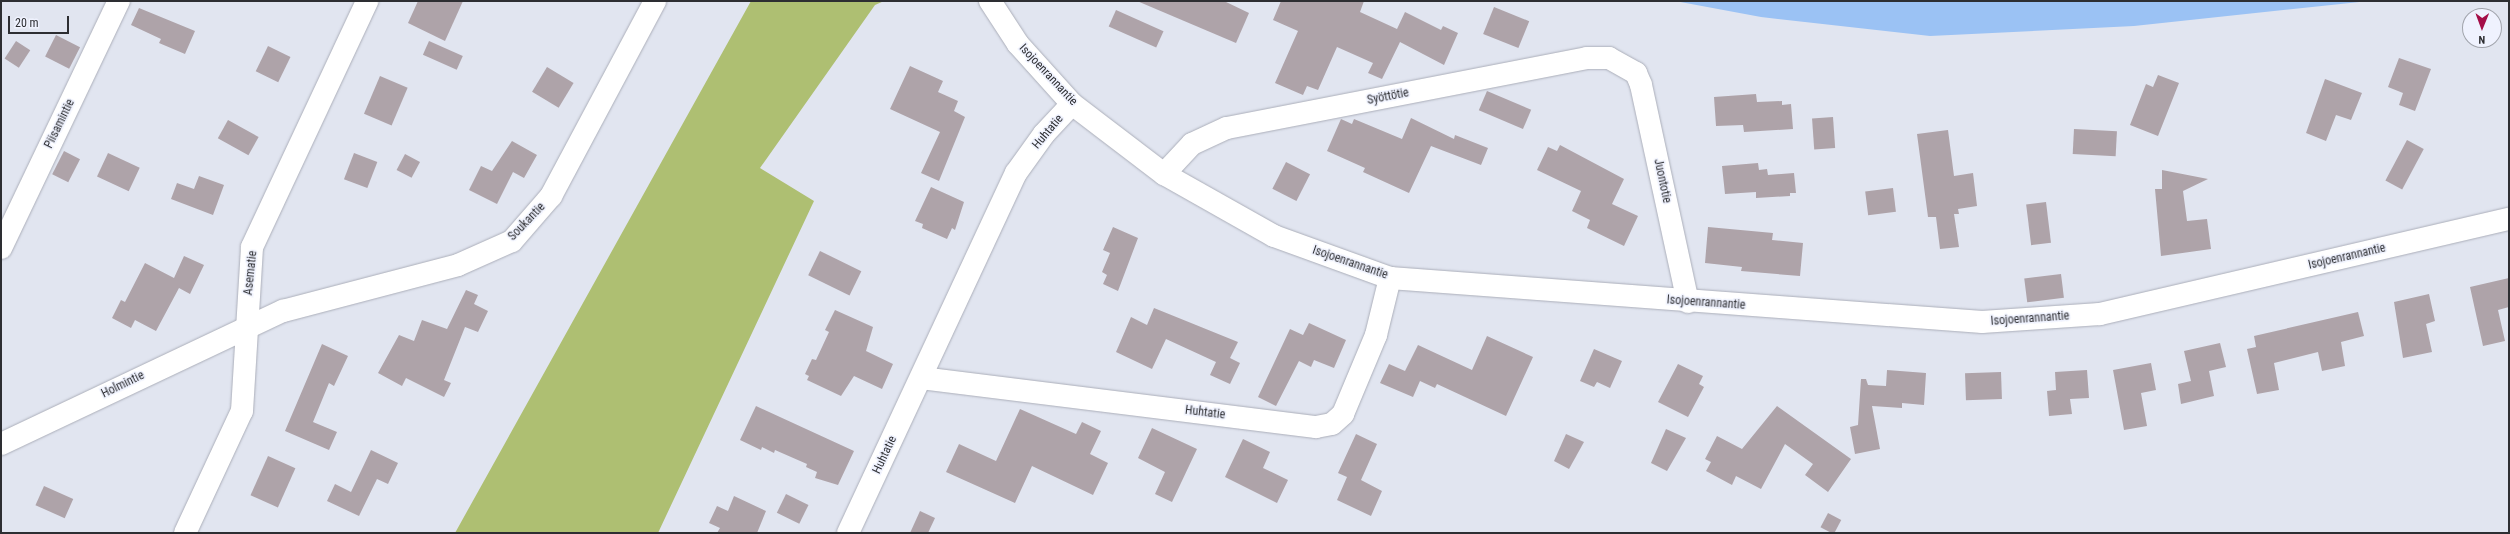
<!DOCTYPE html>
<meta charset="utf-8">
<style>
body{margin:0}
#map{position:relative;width:2510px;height:534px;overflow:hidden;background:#e1e5f0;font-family:"Roboto Condensed",sans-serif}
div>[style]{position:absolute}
.forest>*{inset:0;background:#aebf72}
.water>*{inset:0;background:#9bc2f4}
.building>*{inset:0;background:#aea3a9;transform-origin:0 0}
.roads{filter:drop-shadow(0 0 1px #abaeb9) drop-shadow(0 0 1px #abaeb9)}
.minor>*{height:22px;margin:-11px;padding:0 11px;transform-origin:11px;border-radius:11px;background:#fff}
span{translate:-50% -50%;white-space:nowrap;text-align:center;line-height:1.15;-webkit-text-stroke:3px #eff2fe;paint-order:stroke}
.street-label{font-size:12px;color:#2d2e32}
.frame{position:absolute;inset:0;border:2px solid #2d2e32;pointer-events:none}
.north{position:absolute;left:2462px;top:8px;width:40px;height:40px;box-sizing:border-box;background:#eff2fe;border:1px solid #a1a4ac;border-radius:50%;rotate:181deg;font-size:11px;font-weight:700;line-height:16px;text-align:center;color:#2d2e32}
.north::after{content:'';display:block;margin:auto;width:14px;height:18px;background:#a40e48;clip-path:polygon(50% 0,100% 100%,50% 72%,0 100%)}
.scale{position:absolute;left:8px;top:16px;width:61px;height:18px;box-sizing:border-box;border:2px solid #2d2e32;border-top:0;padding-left:5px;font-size:12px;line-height:14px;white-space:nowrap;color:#2d2e32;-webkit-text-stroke:3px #eff2fe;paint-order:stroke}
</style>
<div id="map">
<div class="forest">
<i style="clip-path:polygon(751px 1px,884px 1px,875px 5px,760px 168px,814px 201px,658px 533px,455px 533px)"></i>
</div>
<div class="water">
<i style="clip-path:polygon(1675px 1px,2369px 1px,2134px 26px,1930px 36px,1761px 17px)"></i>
</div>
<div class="building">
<i style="clip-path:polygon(418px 1px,463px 1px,445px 41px,408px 23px)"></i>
<i style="clip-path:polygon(1137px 1px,1224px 1px,1249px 13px,1236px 43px)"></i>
<i style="clip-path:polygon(1281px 1px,1364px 1px,1360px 12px,1397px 29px,1405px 12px,1441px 30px,1443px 26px,1458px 33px,1444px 65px,1400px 42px,1382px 79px,1368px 73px,1373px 63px,1337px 47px,1318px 90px,1307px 86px,1303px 95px,1275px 83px,1298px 31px,1273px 20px)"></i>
<i style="left:1494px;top:7px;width:38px;height:29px;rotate:22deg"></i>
<i style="clip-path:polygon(139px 8px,195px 31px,185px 54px,159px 43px,161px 39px,131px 25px)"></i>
<i style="left:1116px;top:10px;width:52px;height:18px;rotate:24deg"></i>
<i style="left:56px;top:35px;width:27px;height:24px;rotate:27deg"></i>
<i style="left:16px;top:41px;width:17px;height:21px;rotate:33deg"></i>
<i style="left:429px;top:41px;width:37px;height:15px;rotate:24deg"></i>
<i style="left:268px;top:46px;width:25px;height:28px;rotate:26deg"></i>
<i style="clip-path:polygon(2399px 58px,2431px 69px,2415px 111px,2399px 105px,2403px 93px,2388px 87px)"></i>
<i style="clip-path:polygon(910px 66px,943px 81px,938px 92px,958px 101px,954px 111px,965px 117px,939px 181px,921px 173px,940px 132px,890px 109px)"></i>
<i style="left:547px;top:67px;width:31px;height:29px;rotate:31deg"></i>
<i style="clip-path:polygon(2158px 75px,2179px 83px,2158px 136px,2130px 125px,2146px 84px,2153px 87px)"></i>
<i style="left:380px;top:76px;width:30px;height:41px;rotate:23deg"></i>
<i style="clip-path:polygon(2325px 79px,2362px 93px,2351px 120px,2336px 115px,2326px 141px,2306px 133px)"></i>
<i style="left:1487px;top:91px;width:48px;height:21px;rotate:23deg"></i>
<i style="clip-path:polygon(1756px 94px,1757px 102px,1782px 101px,1782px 105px,1791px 104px,1793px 129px,1744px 132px,1743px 125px,1716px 126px,1714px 97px)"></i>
<i style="left:1833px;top:117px;width:31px;height:21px;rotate:86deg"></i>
<i style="clip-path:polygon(1411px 118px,1454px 139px,1455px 135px,1488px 148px,1481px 165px,1431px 146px,1409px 193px,1363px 172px,1365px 168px,1327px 151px,1341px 119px,1352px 124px,1354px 119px,1402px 139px)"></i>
<i style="left:228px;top:120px;width:35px;height:21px;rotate:29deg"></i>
<i style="left:2074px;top:129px;width:43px;height:25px;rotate:3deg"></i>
<i style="clip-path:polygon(1948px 130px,1954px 176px,1973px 173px,1977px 206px,1958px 209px,1959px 214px,1954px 214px,1959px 247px,1940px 249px,1936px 217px,1928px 217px,1917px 134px)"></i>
<i style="left:2407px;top:140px;width:19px;height:46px;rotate:28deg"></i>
<i style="clip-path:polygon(512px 141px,537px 155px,524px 178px,513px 172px,497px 204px,469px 190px,481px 166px,492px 171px)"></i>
<i style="clip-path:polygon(1560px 145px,1624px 179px,1612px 204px,1638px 216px,1624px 246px,1587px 228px,1590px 220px,1572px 211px,1581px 191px,1537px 170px,1548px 147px,1557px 151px)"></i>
<i style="left:64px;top:151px;width:18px;height:26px;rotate:27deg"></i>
<i style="left:108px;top:153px;width:35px;height:26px;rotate:25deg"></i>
<i style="left:354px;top:153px;width:25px;height:28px;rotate:21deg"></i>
<i style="left:405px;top:154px;width:17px;height:18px;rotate:28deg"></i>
<i style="left:1286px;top:162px;width:27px;height:30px;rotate:27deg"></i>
<i style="clip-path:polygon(1758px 163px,1759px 170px,1767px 169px,1768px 175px,1794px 173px,1796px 193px,1790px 193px,1790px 196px,1756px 198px,1756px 192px,1725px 194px,1722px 166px)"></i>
<i style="clip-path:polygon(2162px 170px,2208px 179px,2183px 191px,2187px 221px,2207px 219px,2211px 249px,2161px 256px,2155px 189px,2162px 189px)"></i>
<i style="clip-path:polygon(199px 176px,224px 185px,213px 215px,171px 199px,177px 183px,194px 189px)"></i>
<i style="clip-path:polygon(931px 187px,964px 202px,955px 230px,952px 228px,947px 239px,922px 228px,923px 224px,915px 221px)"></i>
<i style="left:1893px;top:188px;width:24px;height:28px;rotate:83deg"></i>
<i style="left:2046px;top:202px;width:41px;height:20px;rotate:83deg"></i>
<i style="clip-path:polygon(1113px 227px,1138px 238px,1118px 291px,1103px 284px,1107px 275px,1102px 272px,1110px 253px,1103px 250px)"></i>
<i style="clip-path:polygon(1708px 227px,1773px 233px,1772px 240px,1803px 243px,1800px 276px,1741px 271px,1742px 267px,1705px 263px)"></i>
<i style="left:820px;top:251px;width:46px;height:27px;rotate:26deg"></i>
<i style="clip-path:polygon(184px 256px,204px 265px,190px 294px,179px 288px,156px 331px,135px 320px,131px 328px,112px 318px,121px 300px,125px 302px,145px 263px,174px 278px)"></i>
<i style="left:2061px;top:274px;width:24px;height:37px;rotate:83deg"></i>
<i style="clip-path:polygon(2509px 278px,2509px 307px,2498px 310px,2505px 341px,2483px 346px,2470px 287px)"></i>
<i style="clip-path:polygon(466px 290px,478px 295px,474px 304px,488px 311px,478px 332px,465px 327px,444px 380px,451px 383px,444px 397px,406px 378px,402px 386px,378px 373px,399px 335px,414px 341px,422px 320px,447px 329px)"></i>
<i style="clip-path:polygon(2429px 294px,2435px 321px,2426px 324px,2432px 352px,2403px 358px,2394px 302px)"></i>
<i style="clip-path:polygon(1154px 308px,1238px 342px,1230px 358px,1240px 363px,1230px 384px,1210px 375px,1216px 362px,1166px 339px,1152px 369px,1116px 352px,1131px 317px,1147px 325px)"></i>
<i style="clip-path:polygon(835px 310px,873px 327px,866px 351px,893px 364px,882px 389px,854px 376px,841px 396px,807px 380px,809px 376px,805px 374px,812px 359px,816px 360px,829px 332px,825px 330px)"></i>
<i style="clip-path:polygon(2358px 312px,2364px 336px,2341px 342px,2345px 366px,2322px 371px,2318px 352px,2274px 363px,2279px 390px,2257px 394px,2247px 349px,2256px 347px,2254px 336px)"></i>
<i style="clip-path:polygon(1309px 323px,1346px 340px,1334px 368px,1314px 360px,1311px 367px,1299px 361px,1276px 406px,1258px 397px,1290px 329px,1303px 335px)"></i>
<i style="clip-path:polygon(1487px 336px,1533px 357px,1506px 416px,1437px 384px,1435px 388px,1420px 381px,1413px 397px,1380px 383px,1389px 364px,1405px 371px,1418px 345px,1472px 370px)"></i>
<i style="clip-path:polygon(2220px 343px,2226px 367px,2209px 371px,2214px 396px,2181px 404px,2178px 384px,2191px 381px,2184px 351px)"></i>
<i style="clip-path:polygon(322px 344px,348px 356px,334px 386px,329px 383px,313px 422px,337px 432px,329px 450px,285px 431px)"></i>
<i style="clip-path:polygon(1594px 349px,1622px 361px,1610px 388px,1597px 382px,1594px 387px,1580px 381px)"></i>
<i style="clip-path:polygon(2151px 363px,2156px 390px,2141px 393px,2147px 426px,2124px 430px,2113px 370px)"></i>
<i style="clip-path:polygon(1678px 364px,1703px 376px,1699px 384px,1704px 387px,1688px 417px,1658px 402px)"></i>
<i style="clip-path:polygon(1887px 370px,1926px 373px,1924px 405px,1902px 403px,1902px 408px,1872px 406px,1880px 449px,1855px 454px,1850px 427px,1858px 425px,1861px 379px,1866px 379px,1868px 385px,1886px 386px)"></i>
<i style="clip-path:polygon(2087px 370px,2089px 398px,2070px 399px,2072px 414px,2049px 416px,2047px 391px,2056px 390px,2055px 372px)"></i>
<i style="left:2001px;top:372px;width:27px;height:36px;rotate:88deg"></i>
<i style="clip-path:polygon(756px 406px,854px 451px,838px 485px,815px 478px,817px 472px,806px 467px,807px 464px,775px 450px,774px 453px,762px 447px,761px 450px,740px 440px)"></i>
<i style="clip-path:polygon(1777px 406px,1851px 459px,1828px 492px,1805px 475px,1813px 464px,1785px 444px,1761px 489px,1736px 476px,1732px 485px,1706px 471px,1711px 462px,1705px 459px,1717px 436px,1742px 449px)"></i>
<i style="clip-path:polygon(1020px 409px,1076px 434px,1082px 422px,1101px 431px,1090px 454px,1108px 463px,1093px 495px,1032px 466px,1015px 503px,946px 472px,959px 444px,996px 461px)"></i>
<i style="clip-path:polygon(1152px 428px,1197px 449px,1172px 502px,1155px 494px,1165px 472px,1138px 458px)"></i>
<i style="clip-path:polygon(1666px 429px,1686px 438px,1667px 471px,1651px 463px)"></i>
<i style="clip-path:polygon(1356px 434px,1377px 444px,1361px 480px,1382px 491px,1371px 516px,1337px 500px,1347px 477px,1338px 473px)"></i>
<i style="clip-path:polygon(1566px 434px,1584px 442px,1569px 469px,1554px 461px)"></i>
<i style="clip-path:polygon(1243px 439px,1270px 452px,1263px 468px,1288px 480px,1277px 503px,1225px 477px)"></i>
<i style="clip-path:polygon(371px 450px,398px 463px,388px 484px,377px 479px,359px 516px,327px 501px,335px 484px,351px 492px)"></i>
<i style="left:268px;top:456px;width:30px;height:43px;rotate:24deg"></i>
<i style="left:44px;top:486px;width:32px;height:21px;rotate:24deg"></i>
<i style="left:786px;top:494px;width:25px;height:21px;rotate:26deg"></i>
<i style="clip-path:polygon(734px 496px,766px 511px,757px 533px,717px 533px,720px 528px,709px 523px,717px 506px,728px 511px)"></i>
<i style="clip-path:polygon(920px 511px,935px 518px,928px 533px,910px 533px)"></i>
<i style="left:1828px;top:513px;width:15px;height:16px;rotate:28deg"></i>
</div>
<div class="roads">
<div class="minor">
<i style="left:990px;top:1px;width:51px;rotate:56.9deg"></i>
<i style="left:1018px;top:44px;width:81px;rotate:48deg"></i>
<i style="left:1072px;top:104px;width:116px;rotate:37.3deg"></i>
<i style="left:1164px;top:174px;width:126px;rotate:29.4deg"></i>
<i style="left:1274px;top:236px;width:123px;rotate:19.9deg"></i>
<i style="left:1390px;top:278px;width:594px;rotate:4.25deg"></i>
<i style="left:1982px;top:322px;width:118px;rotate:-3.9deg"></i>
<i style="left:2100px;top:314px;width:420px;rotate:-13.1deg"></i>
<i style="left:1164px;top:174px;width:41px;rotate:-47deg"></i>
<i style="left:1192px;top:144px;width:38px;rotate:-25deg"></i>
<i style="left:1227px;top:128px;width:367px;rotate:-11deg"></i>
<i style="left:1587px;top:58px;width:22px"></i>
<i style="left:1609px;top:58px;width:31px;rotate:29deg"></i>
<i style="left:1636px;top:73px;width:13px;rotate:67deg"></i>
<i style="left:1641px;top:85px;width:222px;rotate:77.8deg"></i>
<i style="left:1px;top:248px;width:274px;rotate:-64.5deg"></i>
<i style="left:921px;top:378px;width:398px;rotate:7.1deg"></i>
<i style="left:1316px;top:427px;width:16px;rotate:-11deg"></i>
<i style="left:1332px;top:424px;width:15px;rotate:-42deg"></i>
<i style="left:1343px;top:414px;width:86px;rotate:-67.3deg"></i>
<i style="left:1376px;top:335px;width:59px;rotate:-76.2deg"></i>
<i style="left:1px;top:444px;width:312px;rotate:-25.3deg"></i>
<i style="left:283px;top:311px;width:181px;rotate:-14.7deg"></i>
<i style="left:458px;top:265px;width:59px;rotate:-24deg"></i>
<i style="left:512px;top:241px;width:60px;rotate:-49.1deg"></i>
<i style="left:551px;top:196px;width:221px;rotate:-61.9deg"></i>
<i style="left:185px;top:533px;width:135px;rotate:-65deg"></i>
<i style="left:242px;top:411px;width:164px;rotate:-86.5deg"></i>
<i style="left:252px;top:247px;width:272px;rotate:-64.9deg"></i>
<i style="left:848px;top:533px;width:397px;rotate:-65deg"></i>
<i style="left:1016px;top:173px;width:48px;rotate:-54.3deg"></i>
<i style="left:1044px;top:134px;width:41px;rotate:-47deg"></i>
</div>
</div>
<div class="street-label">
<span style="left:1048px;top:75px;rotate:47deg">Isojoenrannantie</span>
<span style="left:1388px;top:97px;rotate:-11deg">Syöttötie</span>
<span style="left:60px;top:124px;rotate:-64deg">Piisamintie</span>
<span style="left:1048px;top:132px;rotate:-50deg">Huhtatie</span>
<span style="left:1662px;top:181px;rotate:78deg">Juontotie</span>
<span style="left:527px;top:222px;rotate:-46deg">Soukantie</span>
<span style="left:2347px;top:257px;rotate:-13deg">Isojoenrannantie</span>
<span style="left:1350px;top:263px;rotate:19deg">Isojoenrannantie</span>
<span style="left:251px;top:273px;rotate:-84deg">Asematie</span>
<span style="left:1706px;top:303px;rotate:4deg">Isojoenrannantie</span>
<span style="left:2030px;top:319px;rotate:-4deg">Isojoenrannantie</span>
<span style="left:123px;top:385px;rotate:-26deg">Holmintie</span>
<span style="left:1205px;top:413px;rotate:7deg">Huhtatie</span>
<span style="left:885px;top:455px;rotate:-65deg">Huhtatie</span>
</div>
<div class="frame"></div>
<div class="north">N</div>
<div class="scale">20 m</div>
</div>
